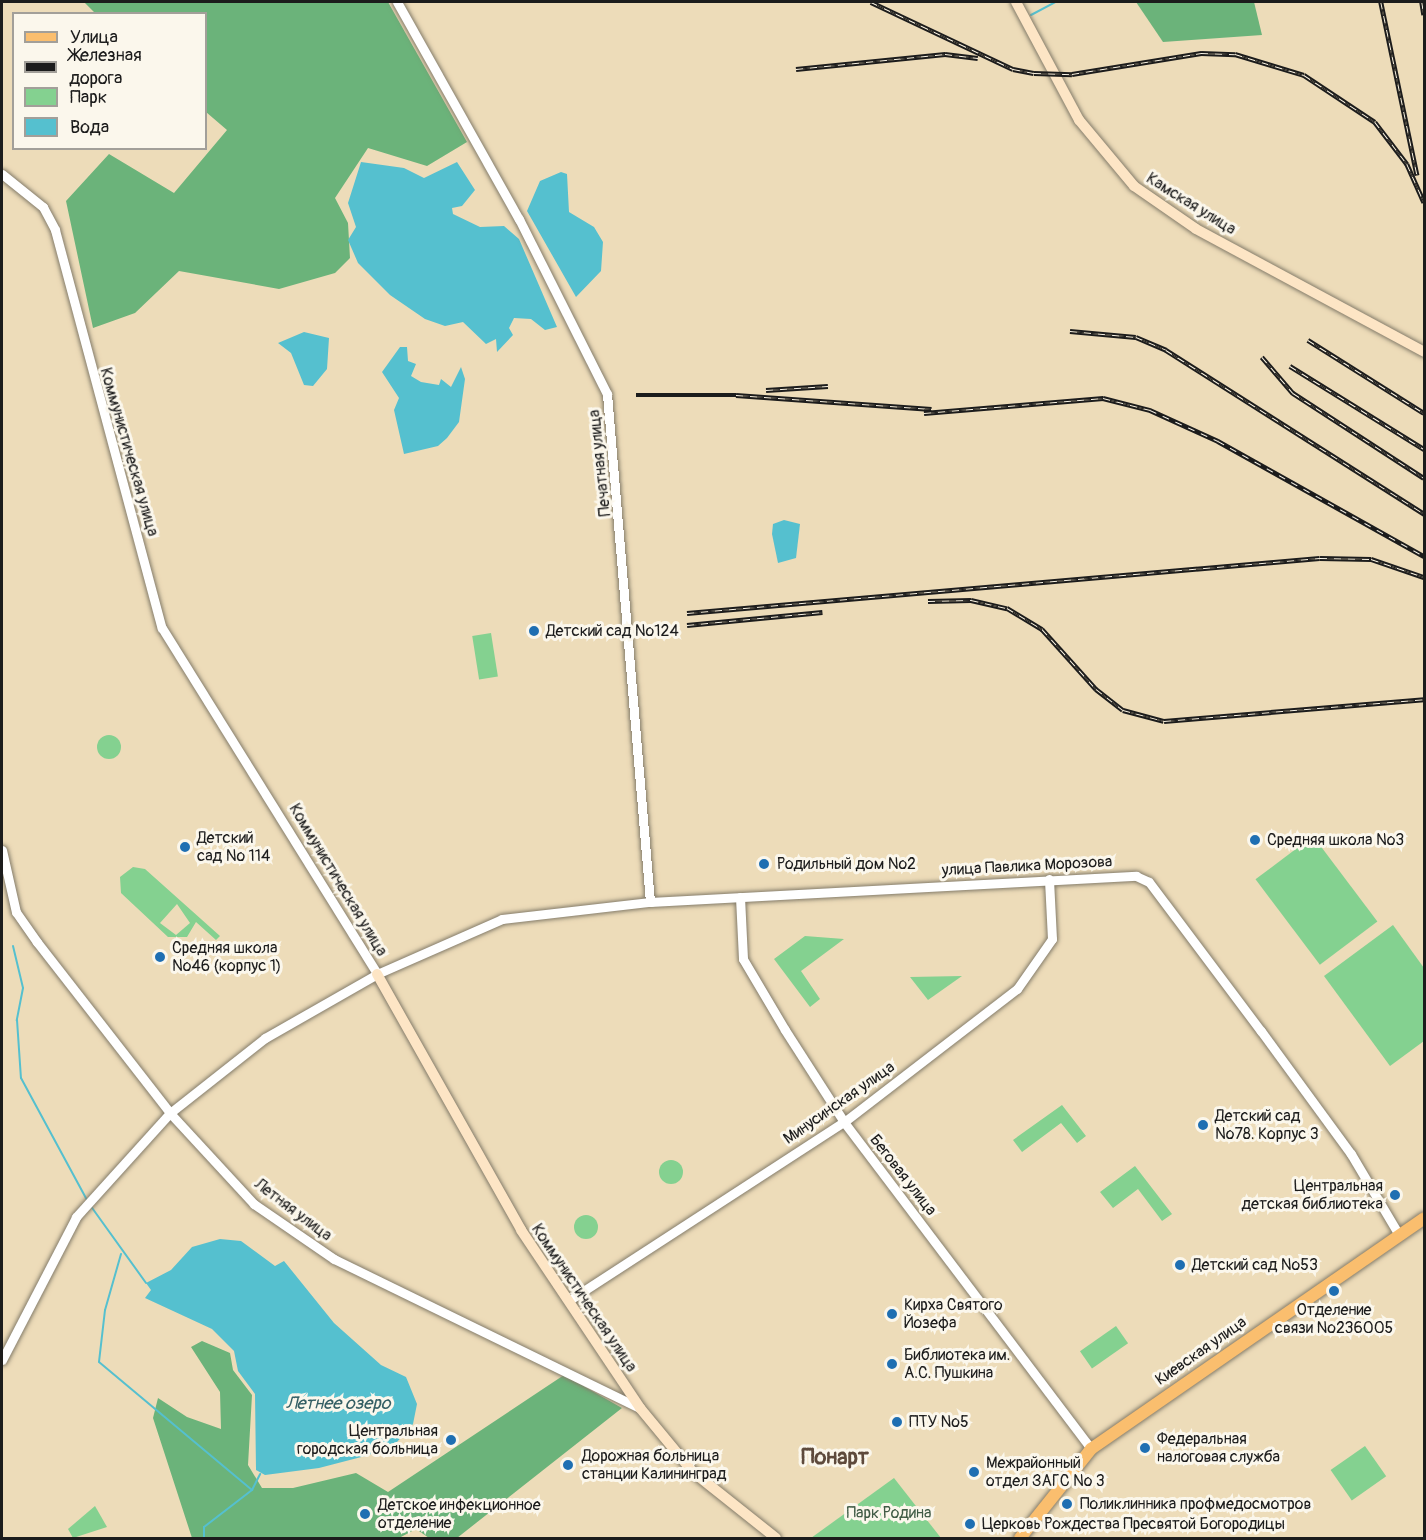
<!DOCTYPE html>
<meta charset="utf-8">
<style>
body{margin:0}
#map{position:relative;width:1426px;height:1540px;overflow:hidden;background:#eddcb9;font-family:Pangolin,sans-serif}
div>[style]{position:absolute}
.green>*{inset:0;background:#84d190;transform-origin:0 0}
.round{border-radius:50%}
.forest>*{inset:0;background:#6bb37a}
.water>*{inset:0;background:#55c0cf}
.stream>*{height:2px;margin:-1px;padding:0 1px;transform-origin:1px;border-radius:1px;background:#55c0cf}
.roads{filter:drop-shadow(0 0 2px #847c6a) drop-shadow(0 0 2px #847c6a)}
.tertiary>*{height:9px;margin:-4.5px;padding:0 4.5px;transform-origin:4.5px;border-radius:4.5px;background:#fff}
.secondary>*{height:10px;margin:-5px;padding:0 5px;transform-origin:5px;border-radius:5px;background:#fde5c5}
.primary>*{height:12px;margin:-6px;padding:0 6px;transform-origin:6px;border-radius:6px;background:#fabe6e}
.rail>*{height:4.5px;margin-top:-2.25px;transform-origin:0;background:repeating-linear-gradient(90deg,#fbf7ec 0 7px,#1c1c1c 0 14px);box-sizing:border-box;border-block:2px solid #1c1c1c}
.dots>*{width:16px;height:16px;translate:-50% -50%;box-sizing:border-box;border:3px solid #fbf7ec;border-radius:50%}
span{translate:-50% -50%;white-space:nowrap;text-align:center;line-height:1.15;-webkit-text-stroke:6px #fbf7ec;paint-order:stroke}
.street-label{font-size:16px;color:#1c1c1c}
.poi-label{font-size:16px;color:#1c1c1c}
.left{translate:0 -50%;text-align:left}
.right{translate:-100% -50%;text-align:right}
.park-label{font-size:16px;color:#405b45}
.water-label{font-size:18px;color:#335e64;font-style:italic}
.district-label{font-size:22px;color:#5e4a3c;font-weight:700}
.frame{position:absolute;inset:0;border:3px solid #1c1c1c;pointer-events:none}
.legend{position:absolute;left:12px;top:12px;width:195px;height:138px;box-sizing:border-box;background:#fbf7ec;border:2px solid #a29f99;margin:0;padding:8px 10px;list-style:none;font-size:18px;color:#1c1c1c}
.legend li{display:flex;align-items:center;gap:12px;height:30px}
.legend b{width:30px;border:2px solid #a29f99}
</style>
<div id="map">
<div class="green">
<i style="left:491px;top:633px;width:44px;height:19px;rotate:81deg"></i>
<i class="round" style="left:97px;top:735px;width:24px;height:24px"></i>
<i style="left:1313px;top:836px;width:107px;height:72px;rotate:53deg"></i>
<i style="clip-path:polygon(evenodd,133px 867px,145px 869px,220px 936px,216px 940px,196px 922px,187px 937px,168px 937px,121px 893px,120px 877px,133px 867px,177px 904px,190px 923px,176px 935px,160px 923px,177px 904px)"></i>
<i style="clip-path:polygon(1393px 925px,1424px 968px,1424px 1041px,1390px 1066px,1324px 976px)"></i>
<i style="clip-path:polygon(805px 936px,844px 939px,801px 971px,820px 999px,810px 1007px,774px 959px)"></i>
<i style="clip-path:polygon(962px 976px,928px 1000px,910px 977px)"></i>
<i style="clip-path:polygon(1062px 1105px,1086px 1136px,1077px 1143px,1061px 1123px,1022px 1152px,1013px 1140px)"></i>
<i class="round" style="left:659px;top:1160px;width:24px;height:24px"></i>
<i style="clip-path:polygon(1135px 1166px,1172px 1214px,1162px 1221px,1138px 1189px,1113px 1208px,1100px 1192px)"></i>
<i class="round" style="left:574px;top:1215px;width:24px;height:24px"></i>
<i style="left:1116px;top:1326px;width:21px;height:44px;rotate:55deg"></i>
<i style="left:1365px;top:1446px;width:37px;height:42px;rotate:55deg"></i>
<i style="clip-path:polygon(894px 1478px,941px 1538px,811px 1538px)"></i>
<i style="clip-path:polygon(95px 1506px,107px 1527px,73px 1538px,68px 1529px)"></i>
</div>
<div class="forest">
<i style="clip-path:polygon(84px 2px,388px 2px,467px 142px,427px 166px,368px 148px,335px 198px,348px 223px,350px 258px,335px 273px,279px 289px,179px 271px,135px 313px,93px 328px,66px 201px,109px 154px,174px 193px,227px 130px,206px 112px,206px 14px,95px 13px)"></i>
<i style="clip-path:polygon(1136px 2px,1254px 2px,1262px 35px,1163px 42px)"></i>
<i style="clip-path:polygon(202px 1341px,230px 1353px,233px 1370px,252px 1395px,248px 1465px,262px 1488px,293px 1488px,356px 1473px,388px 1492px,564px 1375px,622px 1408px,457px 1538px,429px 1538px,416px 1529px,399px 1538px,192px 1538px,153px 1418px,158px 1398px,187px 1417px,221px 1429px,220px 1392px,191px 1347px)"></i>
</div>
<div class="water">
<i style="clip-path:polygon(361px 162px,404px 168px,424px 178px,457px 162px,475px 190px,462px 206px,452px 208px,453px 214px,480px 227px,504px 226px,519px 239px,557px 327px,545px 330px,531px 319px,514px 318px,509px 328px,513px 335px,497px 352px,496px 339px,486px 344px,463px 322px,445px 326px,425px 319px,390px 295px,358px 263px,348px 240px,356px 227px,348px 203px)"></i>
<i style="clip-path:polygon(561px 172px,567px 174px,569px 212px,594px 227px,603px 242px,601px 271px,576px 297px,527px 211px,540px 181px)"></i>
<i style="clip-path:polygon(304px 332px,329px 338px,327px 369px,313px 386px,304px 385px,291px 353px,278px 343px)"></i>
<i style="clip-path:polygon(400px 347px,407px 347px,408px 361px,416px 364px,411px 376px,421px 382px,439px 385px,441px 379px,451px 387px,461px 367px,465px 379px,459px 422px,447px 438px,438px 446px,404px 454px,394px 410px,399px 398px,382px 372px)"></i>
<i style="clip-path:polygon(784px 520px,800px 524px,796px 558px,778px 563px,772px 534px,773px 524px)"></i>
<i style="clip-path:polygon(220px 1239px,241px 1241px,275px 1266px,284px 1261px,334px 1323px,381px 1365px,406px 1377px,417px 1404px,413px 1424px,397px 1442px,369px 1455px,319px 1468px,265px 1475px,256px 1470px,255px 1394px,238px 1371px,234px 1351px,212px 1329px,145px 1298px,151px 1290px,146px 1283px,171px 1270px,192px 1247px)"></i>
</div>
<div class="stream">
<i style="left:1031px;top:15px;width:27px;rotate:-28deg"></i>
<i style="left:13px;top:946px;width:43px;rotate:76.6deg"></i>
<i style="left:23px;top:988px;width:33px;rotate:101deg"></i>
<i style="left:17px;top:1020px;width:58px;rotate:86.1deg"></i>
<i style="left:21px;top:1078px;width:139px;rotate:61.6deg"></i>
<i style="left:90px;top:1205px;width:96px;rotate:54.3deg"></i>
<i style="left:121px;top:1254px;width:58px;rotate:105.9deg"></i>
<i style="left:105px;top:1310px;width:52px;rotate:96.6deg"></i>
<i style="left:99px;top:1362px;width:199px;rotate:39.9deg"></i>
<i style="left:204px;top:1538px;width:11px;rotate:-90deg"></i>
<i style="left:204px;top:1527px;width:61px;rotate:-37.6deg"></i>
<i style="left:252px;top:1490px;width:18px;rotate:-63deg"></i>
</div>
<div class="roads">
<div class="tertiary">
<i style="left:397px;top:2px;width:249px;rotate:60.7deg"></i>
<i style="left:519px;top:219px;width:196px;rotate:63.3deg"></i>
<i style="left:607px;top:394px;width:510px;rotate:85.16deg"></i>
<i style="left:2px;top:174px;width:53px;rotate:38.8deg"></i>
<i style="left:43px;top:207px;width:26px;rotate:62deg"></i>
<i style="left:55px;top:230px;width:412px;rotate:75deg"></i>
<i style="left:162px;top:628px;width:407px;rotate:58.1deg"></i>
<i style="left:2px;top:850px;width:64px;rotate:77.3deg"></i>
<i style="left:16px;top:912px;width:37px;rotate:55deg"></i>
<i style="left:37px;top:942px;width:217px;rotate:52.1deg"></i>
<i style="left:170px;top:1113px;width:124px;rotate:47.3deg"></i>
<i style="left:254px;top:1204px;width:97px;rotate:34.5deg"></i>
<i style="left:334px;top:1259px;width:340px;rotate:26deg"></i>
<i style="left:740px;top:897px;width:62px;rotate:87.2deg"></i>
<i style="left:743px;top:959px;width:82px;rotate:59.4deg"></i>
<i style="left:785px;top:1030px;width:109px;rotate:57.3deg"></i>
<i style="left:844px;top:1122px;width:410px;rotate:52.9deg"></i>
<i style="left:571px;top:1299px;width:325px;rotate:-33deg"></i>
<i style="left:844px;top:1122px;width:218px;rotate:-37.6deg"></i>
<i style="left:1017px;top:989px;width:61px;rotate:-55deg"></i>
<i style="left:1052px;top:939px;width:60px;rotate:-92.9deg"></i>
<i style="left:2px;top:1360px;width:161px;rotate:-62.6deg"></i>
<i style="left:76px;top:1217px;width:140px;rotate:-47.9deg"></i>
<i style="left:170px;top:1113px;width:121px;rotate:-38.3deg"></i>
<i style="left:265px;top:1038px;width:129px;rotate:-29.7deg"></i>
<i style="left:377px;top:974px;width:137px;rotate:-23.7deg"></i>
<i style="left:502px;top:919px;width:149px;rotate:-6.6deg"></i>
<i style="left:650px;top:902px;width:487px;rotate:-3.1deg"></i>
<i style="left:1136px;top:876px;width:14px;rotate:25deg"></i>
<i style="left:1149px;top:882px;width:186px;rotate:53.1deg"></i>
<i style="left:1261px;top:1031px;width:152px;rotate:53.8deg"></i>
<i style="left:1351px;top:1154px;width:94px;rotate:59.3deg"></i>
</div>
<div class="secondary">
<i style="left:1016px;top:2px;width:134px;rotate:61.9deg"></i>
<i style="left:1079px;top:120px;width:86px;rotate:50.2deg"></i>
<i style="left:1134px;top:186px;width:75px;rotate:34.7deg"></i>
<i style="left:1196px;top:229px;width:259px;rotate:28.3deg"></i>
<i style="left:377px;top:974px;width:294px;rotate:60.6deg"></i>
<i style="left:521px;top:1230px;width:214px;rotate:56.2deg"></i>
<i style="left:640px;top:1408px;width:83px;rotate:50.4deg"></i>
<i style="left:693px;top:1472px;width:106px;rotate:38.5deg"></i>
</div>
<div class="primary">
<i style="left:1020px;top:1538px;width:114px;rotate:-51.4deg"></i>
<i style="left:1091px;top:1449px;width:405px;rotate:-34.7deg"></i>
</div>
</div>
<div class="rail">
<i style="left:871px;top:2px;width:157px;rotate:25.3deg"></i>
<i style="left:1013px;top:69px;width:21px;rotate:11deg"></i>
<i style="left:1034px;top:73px;width:38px;rotate:2deg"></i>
<i style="left:1072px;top:74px;width:131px;rotate:-9.2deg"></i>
<i style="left:1201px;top:53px;width:34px;rotate:2deg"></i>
<i style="left:1235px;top:54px;width:72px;rotate:16.9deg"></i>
<i style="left:1304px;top:75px;width:85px;rotate:33.5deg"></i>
<i style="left:1375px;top:122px;width:53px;rotate:52.7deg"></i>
<i style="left:1407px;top:164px;width:42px;rotate:65.9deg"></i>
<i style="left:1381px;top:2px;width:177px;rotate:78.2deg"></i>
<i style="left:1422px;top:2px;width:13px;rotate:81deg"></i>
<i style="left:796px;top:69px;width:150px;rotate:-5.7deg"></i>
<i style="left:945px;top:54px;width:33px;rotate:7deg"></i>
<i style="left:1070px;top:331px;width:66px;rotate:5.2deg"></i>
<i style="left:1136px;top:337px;width:33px;rotate:23deg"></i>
<i style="left:1166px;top:350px;width:306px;rotate:32.4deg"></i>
<i style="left:1308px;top:340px;width:137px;rotate:32.2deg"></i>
<i style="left:1262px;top:357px;width:48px;rotate:49.3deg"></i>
<i style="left:1293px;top:393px;width:156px;rotate:33deg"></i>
<i style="left:1290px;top:366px;width:158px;rotate:31.8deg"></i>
<i style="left:766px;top:390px;width:62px;rotate:-3.7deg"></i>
<i style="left:636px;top:395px;width:100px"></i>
<i style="left:736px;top:395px;width:196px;rotate:4.1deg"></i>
<i style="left:924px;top:413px;width:180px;rotate:-4.8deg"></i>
<i style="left:1103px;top:398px;width:49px;rotate:14.3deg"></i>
<i style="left:1150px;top:410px;width:75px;rotate:24.5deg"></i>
<i style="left:1218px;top:441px;width:236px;rotate:29.2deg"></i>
<i style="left:928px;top:601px;width:43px;rotate:-1.3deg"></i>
<i style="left:971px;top:600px;width:37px;rotate:13deg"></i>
<i style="left:1007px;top:608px;width:41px;rotate:31deg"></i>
<i style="left:1042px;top:629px;width:81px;rotate:48deg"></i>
<i style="left:1096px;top:689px;width:34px;rotate:38deg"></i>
<i style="left:1123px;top:710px;width:42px;rotate:15deg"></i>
<i style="left:1164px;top:721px;width:261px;rotate:-4.8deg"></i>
<i style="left:687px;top:613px;width:635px;rotate:-4.97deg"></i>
<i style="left:1320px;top:558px;width:51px;rotate:1.1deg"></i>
<i style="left:1371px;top:559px;width:56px;rotate:18.8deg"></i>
<i style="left:687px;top:625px;width:136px;rotate:-5.5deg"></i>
</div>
<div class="dots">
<i style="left:534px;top:631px;background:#1f6fb2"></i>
<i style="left:1255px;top:840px;background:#1f6fb2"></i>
<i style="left:185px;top:847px;background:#1f6fb2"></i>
<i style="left:764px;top:864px;background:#1f6fb2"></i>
<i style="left:160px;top:957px;background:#1f6fb2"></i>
<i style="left:1203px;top:1125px;background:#1f6fb2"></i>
<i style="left:1395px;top:1195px;background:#1f6fb2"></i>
<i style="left:1180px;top:1265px;background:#1f6fb2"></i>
<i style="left:1334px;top:1291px;background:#1f6fb2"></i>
<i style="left:892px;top:1314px;background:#1f6fb2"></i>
<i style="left:892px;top:1364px;background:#1f6fb2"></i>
<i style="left:897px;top:1422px;background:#1f6fb2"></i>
<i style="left:451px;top:1440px;background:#1f6fb2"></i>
<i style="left:1145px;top:1448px;background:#1f6fb2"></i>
<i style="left:568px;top:1465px;background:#1f6fb2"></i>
<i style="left:974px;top:1472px;background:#1f6fb2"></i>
<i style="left:1067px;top:1504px;background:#1f6fb2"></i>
<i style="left:365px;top:1514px;background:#1f6fb2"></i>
<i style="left:970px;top:1524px;background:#1f6fb2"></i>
</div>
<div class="street-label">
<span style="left:1191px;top:204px;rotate:32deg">Камская улица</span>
<span style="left:129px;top:452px;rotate:74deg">Коммунистическая улица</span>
<span style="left:600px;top:463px;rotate:-96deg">Печатная улица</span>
<span style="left:1027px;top:866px;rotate:-3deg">улица Павлика Морозова</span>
<span style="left:338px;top:880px;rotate:59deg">Коммунистическая улица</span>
<span style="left:839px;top:1103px;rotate:-35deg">Минусинская улица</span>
<span style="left:903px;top:1175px;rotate:52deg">Беговая улица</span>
<span style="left:293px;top:1210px;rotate:37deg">Летняя улица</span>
<span style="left:584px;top:1298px;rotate:56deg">Коммунистическая улица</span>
<span style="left:1201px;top:1351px;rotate:-35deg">Киевская улица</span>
</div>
<div class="poi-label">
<span class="left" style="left:546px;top:631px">Детский сад №124</span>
<span class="left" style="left:197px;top:847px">Детский<br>сад № 114</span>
<span class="left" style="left:1267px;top:840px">Средняя школа №3</span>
<span class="left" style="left:777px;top:864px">Родильный дом №2</span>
<span class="left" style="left:172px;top:957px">Средняя школа<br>№46 (корпус 1)</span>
<span class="left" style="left:1215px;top:1125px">Детский сад<br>№78. Корпус 3</span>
<span class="right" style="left:1383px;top:1195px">Центральная<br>детская библиотека</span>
<span class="left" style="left:1192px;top:1265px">Детский сад №53</span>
<span class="left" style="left:904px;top:1314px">Кирха Святого<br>Йозефа</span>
<span style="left:1334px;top:1319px">Отделение<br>связи №236005</span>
<span class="left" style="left:904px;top:1364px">Библиотека им.<br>А.С. Пушкина</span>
<span class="left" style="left:909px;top:1422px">ПТУ №5</span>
<span class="right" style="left:438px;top:1440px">Центральная<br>городская больница</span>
<span class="left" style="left:1157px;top:1448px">Федеральная<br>налоговая служба</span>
<span class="left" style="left:582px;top:1465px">Дорожная больница<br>станции Калининград</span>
<span class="left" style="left:986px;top:1472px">Межрайонный<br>отдел ЗАГС № 3</span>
<span class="left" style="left:1080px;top:1504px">Поликлинника профмедосмотров</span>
<span class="left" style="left:378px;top:1514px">Детское инфекционное<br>отделение</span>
<span class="left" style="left:982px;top:1524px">Церковь Рождества Пресвятой Богородицы</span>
</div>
<div class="park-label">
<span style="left:889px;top:1513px">Парк Родина</span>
</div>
<div class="water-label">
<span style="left:338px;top:1404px">Летнее озеро</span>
</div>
<div class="district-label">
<span style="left:835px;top:1458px">Понарт</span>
</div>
<div class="frame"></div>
<ul class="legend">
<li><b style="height:8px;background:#fabe6e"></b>Улица</li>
<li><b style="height:8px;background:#1c1c1c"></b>Железная дорога</li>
<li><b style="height:16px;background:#84d190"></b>Парк</li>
<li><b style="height:16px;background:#55c0cf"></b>Вода</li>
</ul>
</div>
